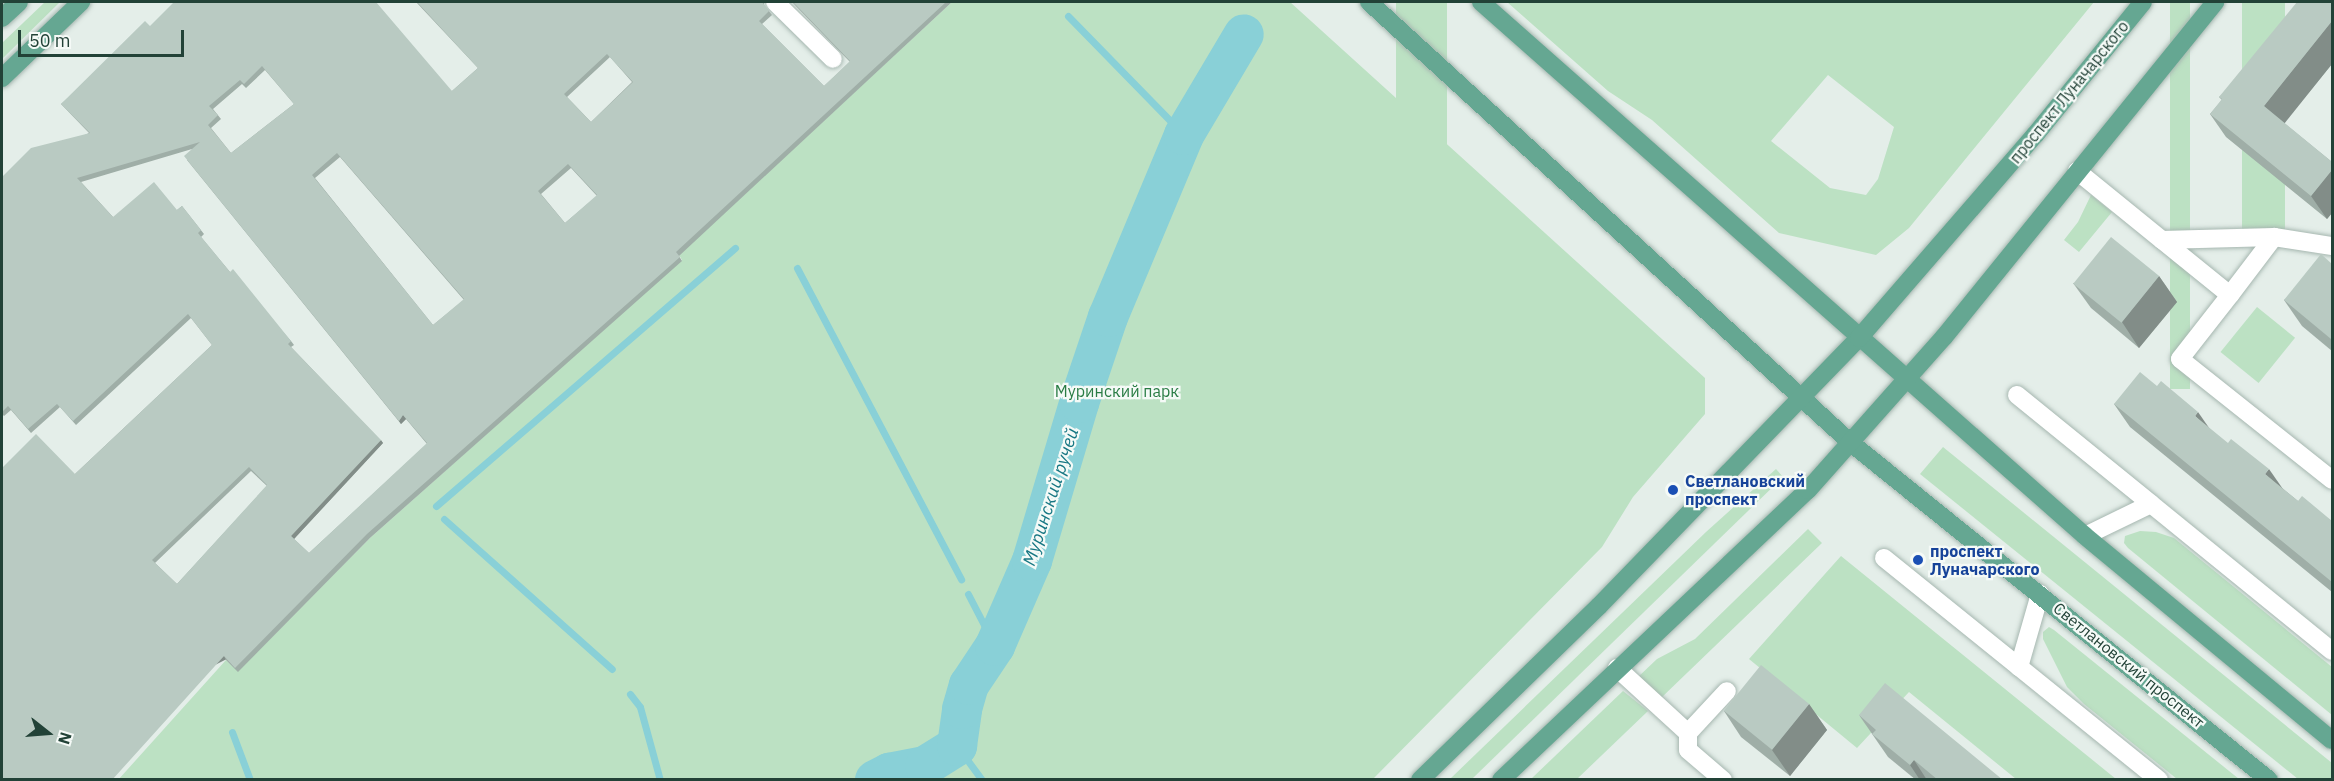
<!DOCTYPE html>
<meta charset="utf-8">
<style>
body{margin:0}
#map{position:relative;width:2334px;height:781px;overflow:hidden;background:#e4eee9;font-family:"IBM Plex Sans",sans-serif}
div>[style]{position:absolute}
.green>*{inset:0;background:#bce1c3;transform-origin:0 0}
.stream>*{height:7px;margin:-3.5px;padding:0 3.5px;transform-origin:3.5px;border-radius:3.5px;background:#89d0d7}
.river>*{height:40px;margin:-20px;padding:0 20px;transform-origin:20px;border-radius:20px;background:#89d0d7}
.roads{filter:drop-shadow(0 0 2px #a6b7b0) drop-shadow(0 0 2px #a6b7b0)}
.minor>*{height:18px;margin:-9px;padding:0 9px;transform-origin:9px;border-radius:9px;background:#fff}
.major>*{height:18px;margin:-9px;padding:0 9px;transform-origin:9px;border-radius:9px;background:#65a792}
.wall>*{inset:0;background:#9faea7}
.shaded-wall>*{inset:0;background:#828d88;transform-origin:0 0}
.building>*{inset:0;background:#b9cac2;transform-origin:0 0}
.dots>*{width:16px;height:16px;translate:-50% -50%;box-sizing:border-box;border:3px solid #f5faf7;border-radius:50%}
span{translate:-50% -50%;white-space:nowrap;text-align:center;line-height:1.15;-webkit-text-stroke:4.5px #f5faf7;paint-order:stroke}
.street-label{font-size:16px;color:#224237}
.park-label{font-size:16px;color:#297c44}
.transit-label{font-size:16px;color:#164399;font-weight:700}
.left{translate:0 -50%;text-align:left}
.water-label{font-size:18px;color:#177783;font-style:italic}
.frame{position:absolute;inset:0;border:3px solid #224237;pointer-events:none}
.north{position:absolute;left:18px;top:703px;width:60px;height:60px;-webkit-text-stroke:4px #f5faf7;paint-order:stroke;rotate:107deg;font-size:16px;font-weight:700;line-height:24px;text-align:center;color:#224237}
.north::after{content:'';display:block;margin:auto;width:21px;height:27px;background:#224237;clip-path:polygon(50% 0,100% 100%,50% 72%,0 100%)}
.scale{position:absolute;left:18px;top:30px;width:166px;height:27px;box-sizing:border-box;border:3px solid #224237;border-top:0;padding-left:8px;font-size:18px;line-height:21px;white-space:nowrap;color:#224237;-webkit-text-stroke:4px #f5faf7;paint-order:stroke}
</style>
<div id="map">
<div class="green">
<i style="clip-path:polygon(45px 2px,60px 2px,2px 59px,2px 43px)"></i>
<i style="clip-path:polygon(952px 2px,1290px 2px,1705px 378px,1705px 414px,1633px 497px,1602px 547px,1373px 779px,118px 780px,226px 660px,238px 671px,370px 538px,682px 260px,679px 255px)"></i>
<i style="left:1396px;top:2px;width:51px;height:505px"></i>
<i style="clip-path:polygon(evenodd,1507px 2px,2094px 2px,1909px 228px,1876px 255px,1779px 233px,1652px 120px,1608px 91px,1507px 2px,1828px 75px,1894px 127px,1878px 179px,1866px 195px,1830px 188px,1771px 141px,1828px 75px)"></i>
<i style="left:2170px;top:2px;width:20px;height:387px"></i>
<i style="left:2242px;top:2px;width:43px;height:227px"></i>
<i style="clip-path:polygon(2091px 195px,2112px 212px,2079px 252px,2064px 240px,2078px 222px)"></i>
<i style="left:2257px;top:307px;width:49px;height:58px;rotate:39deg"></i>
<i style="clip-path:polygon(1943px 447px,2332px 763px,2332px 779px,2298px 779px,1920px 474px)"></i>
<i style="clip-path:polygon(1776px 469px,1783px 477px,1472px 779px,1450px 779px,1706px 532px)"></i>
<i style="clip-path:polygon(1808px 529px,1822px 543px,1661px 698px,1637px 678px,1657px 659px,1695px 639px)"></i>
<i style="clip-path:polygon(2140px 531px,2156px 532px,2174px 538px,2332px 667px,2332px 715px,2128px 548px,2124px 543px,2125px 536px)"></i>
<i style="clip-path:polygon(1841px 556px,2116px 779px,2016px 779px,1909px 692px,1857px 748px,1749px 659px)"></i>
<i style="clip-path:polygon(2049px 627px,2054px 630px,2239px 779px,2177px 779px,2084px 704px,2067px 687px,2043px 639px,2043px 632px)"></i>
<i style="clip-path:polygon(1623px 691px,1648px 711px,1577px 779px,1531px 779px)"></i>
</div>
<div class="stream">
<i style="left:1068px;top:16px;width:166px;rotate:45.7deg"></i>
<i style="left:797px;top:268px;width:352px;rotate:62.2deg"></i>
<i style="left:436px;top:506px;width:395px;rotate:-40.8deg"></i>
<i style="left:444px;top:519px;width:225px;rotate:41.8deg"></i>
<i style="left:968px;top:594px;width:59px;rotate:62.6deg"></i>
<i style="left:630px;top:694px;width:16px;rotate:52deg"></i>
<i style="left:640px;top:707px;width:76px;rotate:74.7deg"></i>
<i style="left:232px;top:732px;width:51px;rotate:69.4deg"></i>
<i style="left:957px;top:746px;width:42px;rotate:53.7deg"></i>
</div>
<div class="river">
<i style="left:875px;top:780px;width:16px;rotate:-27deg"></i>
<i style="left:889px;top:773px;width:37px;rotate:-11deg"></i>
<i style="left:925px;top:766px;width:38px;rotate:-32deg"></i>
<i style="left:957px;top:746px;width:37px;rotate:-82deg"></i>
<i style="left:962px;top:709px;width:25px;rotate:-74deg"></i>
<i style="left:969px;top:685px;width:47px;rotate:-56.3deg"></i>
<i style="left:995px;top:646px;width:93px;rotate:-66.5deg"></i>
<i style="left:1032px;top:561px;width:165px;rotate:-73.4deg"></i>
<i style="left:1079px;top:403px;width:91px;rotate:-71.4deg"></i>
<i style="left:1108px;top:317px;width:197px;rotate:-67.3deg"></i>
<i style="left:1184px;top:135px;width:117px;rotate:-59.3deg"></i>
</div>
<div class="roads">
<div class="minor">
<i style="left:775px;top:2px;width:81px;rotate:44.5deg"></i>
<i style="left:2077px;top:171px;width:109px;rotate:39.1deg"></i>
<i style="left:2162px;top:240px;width:112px;rotate:-1.5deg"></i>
<i style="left:2274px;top:237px;width:59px;rotate:8.8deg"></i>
<i style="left:2162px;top:240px;width:87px;rotate:39deg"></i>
<i style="left:2230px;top:295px;width:81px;rotate:128deg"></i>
<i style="left:2180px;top:359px;width:194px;rotate:38.5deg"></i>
<i style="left:2230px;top:295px;width:73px;rotate:-52.8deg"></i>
<i style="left:2017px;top:395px;width:173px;rotate:39.1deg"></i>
<i style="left:2085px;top:536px;width:73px;rotate:-25.9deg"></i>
<i style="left:2151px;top:504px;width:233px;rotate:39.1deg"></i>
<i style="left:1884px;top:558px;width:174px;rotate:38.9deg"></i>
<i style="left:2040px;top:594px;width:76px;rotate:106deg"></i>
<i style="left:2019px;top:667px;width:180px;rotate:38.9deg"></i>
<i style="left:1617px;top:668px;width:96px;rotate:42.5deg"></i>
<i style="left:1723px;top:780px;width:46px;rotate:-139.4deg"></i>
<i style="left:1688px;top:750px;width:17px;rotate:-90deg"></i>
<i style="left:1688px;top:733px;width:57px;rotate:-47.1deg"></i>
</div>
<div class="major">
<i style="left:1369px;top:2px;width:653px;rotate:42.46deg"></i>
<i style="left:1851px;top:443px;width:537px;rotate:38.88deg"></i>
<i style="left:1481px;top:2px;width:806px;rotate:41.48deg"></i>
<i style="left:2085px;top:536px;width:320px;rotate:39.6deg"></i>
<i style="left:2px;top:18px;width:23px;rotate:-43deg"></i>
<i style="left:2px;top:78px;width:110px;rotate:-43.9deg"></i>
<i style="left:1420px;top:780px;width:250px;rotate:-44.2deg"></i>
<i style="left:1599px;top:606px;width:373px;rotate:-45.9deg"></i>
<i style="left:1859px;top:338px;width:269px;rotate:-49.1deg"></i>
<i style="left:2035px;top:135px;width:171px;rotate:-50.9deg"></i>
<i style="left:1501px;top:780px;width:422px;rotate:-43.4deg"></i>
<i style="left:1808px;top:490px;width:205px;rotate:-48.4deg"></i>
<i style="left:1944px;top:337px;width:431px;rotate:-51deg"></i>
</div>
</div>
<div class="wall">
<i style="clip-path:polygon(evenodd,416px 2px,764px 2px,764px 5px,772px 15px,762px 24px,824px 86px,850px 62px,792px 2px,952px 2px,679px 256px,682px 261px,370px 538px,238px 672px,226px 660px,2px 468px,75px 474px,212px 345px,191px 318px,76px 425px,60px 407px,31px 433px,11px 410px,4px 416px,2px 414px,2px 177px,89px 133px,61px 104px,150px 26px,452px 91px,478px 68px,416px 2px,610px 57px,632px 82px,591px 122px,567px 97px,610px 57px,416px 2px,265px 70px,294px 104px,231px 153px,211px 128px,221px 119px,213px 109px,242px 84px,246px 88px,265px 70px,416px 2px,192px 149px,187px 160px,401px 424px,406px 419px,427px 444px,309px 553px,294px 539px,383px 443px,291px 347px,294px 345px,291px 341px,230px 272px,201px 237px,204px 234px,182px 206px,177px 210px,113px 217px,81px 182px,192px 149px,416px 2px,340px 157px,464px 300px,433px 325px,315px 178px,340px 157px,416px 2px,571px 168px,597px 196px,565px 223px,541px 194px,571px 168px,416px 2px,251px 471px,267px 486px,177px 584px,155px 563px,251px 471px)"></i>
<i style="clip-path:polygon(2332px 2px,2332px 64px,2284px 123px,2332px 162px,2332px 213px,2327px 219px,2226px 137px,2210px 114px,2222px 100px,2219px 97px)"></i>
<i style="clip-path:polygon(2332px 264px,2332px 351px,2302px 326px,2284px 300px)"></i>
<i style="clip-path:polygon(2159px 276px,2177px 302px,2139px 348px,2091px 308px,2073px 283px)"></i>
<i style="clip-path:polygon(2157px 386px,2298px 501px,2332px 521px,2332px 592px,2130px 427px,2114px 404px)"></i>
<i style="clip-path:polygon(1809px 704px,1827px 730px,1790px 776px,1741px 737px,1724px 711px)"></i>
<i style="clip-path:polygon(1859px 715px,2003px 780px,1916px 780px,1888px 757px)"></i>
</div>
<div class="shaded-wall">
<i style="clip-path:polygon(2332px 21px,2332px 64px,2280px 129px,2264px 106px)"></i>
<i style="clip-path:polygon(2332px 170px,2332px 213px,2327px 219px,2311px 196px)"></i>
<i style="clip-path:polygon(2159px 276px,2177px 302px,2139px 348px,2122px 322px)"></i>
<i style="clip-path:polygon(2198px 412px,2214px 435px,2195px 416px)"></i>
<i style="clip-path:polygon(403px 415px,406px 419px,401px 424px,399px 421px)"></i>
<i style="clip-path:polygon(381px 440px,383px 443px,294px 539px,291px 536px)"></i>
<i style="clip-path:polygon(2269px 469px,2285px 492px,2265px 474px)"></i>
<i style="left:224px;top:656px;width:4px;height:167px;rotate:63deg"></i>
<i style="clip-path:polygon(1809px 704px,1827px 730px,1790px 776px,1772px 750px)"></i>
<i style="clip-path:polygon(1914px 760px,1927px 780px,1920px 780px,1910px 765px)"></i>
</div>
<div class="building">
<i style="clip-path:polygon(evenodd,174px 2px,376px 2px,452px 91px,478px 68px,417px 2px,762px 2px,769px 11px,759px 21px,824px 86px,850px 61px,793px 2px,946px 2px,676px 252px,680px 257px,367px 534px,235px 668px,224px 656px,112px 780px,2px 780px,2px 467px,2px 468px,36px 434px,75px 474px,212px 345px,188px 314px,73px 421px,57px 404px,28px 429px,8px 406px,2px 412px,2px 177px,31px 148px,90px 133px,61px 104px,145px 21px,150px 26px,174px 2px,607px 54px,633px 82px,591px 122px,564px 94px,607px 54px,174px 2px,262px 66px,294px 104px,231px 153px,208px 125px,218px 115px,209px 106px,240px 80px,244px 84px,262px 66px,174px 2px,200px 142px,184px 156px,399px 421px,403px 415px,427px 443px,309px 553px,291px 536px,381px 440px,288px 344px,291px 341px,233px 269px,230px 272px,198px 233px,201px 230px,182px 206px,177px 210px,154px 182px,113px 217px,77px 178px,200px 142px,174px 2px,337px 153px,464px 299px,433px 325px,312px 175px,337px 153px,174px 2px,568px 164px,597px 195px,565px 223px,538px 191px,568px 164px,174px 2px,249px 467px,267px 485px,177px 584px,152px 560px,249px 467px)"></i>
<i style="clip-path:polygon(2297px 2px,2332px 2px,2332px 21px,2264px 106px,2332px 162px,2332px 170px,2311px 196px,2210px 114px,2222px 99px,2219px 97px)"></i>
<i style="left:2111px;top:237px;width:62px;height:60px;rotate:39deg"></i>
<i style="clip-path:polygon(2321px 254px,2332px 264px,2332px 338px,2331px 339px,2284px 300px)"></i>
<i style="clip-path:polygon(2140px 372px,2157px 386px,2161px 381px,2198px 412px,2195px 416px,2228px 443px,2231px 439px,2269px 469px,2265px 474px,2298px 501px,2302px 496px,2332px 521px,2332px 582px,2114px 404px)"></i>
<i style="left:1761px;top:665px;width:62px;height:59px;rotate:39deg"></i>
<i style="clip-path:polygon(1885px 683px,2003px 780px,1938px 780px,1914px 760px,1910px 765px,1872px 734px,1876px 730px,1859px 715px)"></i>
</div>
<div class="dots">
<i style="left:1673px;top:490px;background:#1a4fb4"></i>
<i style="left:1918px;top:560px;background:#1a4fb4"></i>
</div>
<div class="street-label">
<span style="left:2069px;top:92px;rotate:-51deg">проспект Луначарского</span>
<span style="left:2129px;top:665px;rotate:39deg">Светлановский проспект</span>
</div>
<div class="park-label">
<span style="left:1117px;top:391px">Муринский парк</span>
</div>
<div class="transit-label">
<span class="left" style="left:1685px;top:490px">Светлановский<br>проспект</span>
<span class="left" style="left:1930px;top:560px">проспект<br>Луначарского</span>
</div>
<div class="water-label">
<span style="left:1051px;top:497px;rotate:-72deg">Муринский ручей</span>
</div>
<div class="frame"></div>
<div class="north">N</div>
<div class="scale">50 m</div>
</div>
